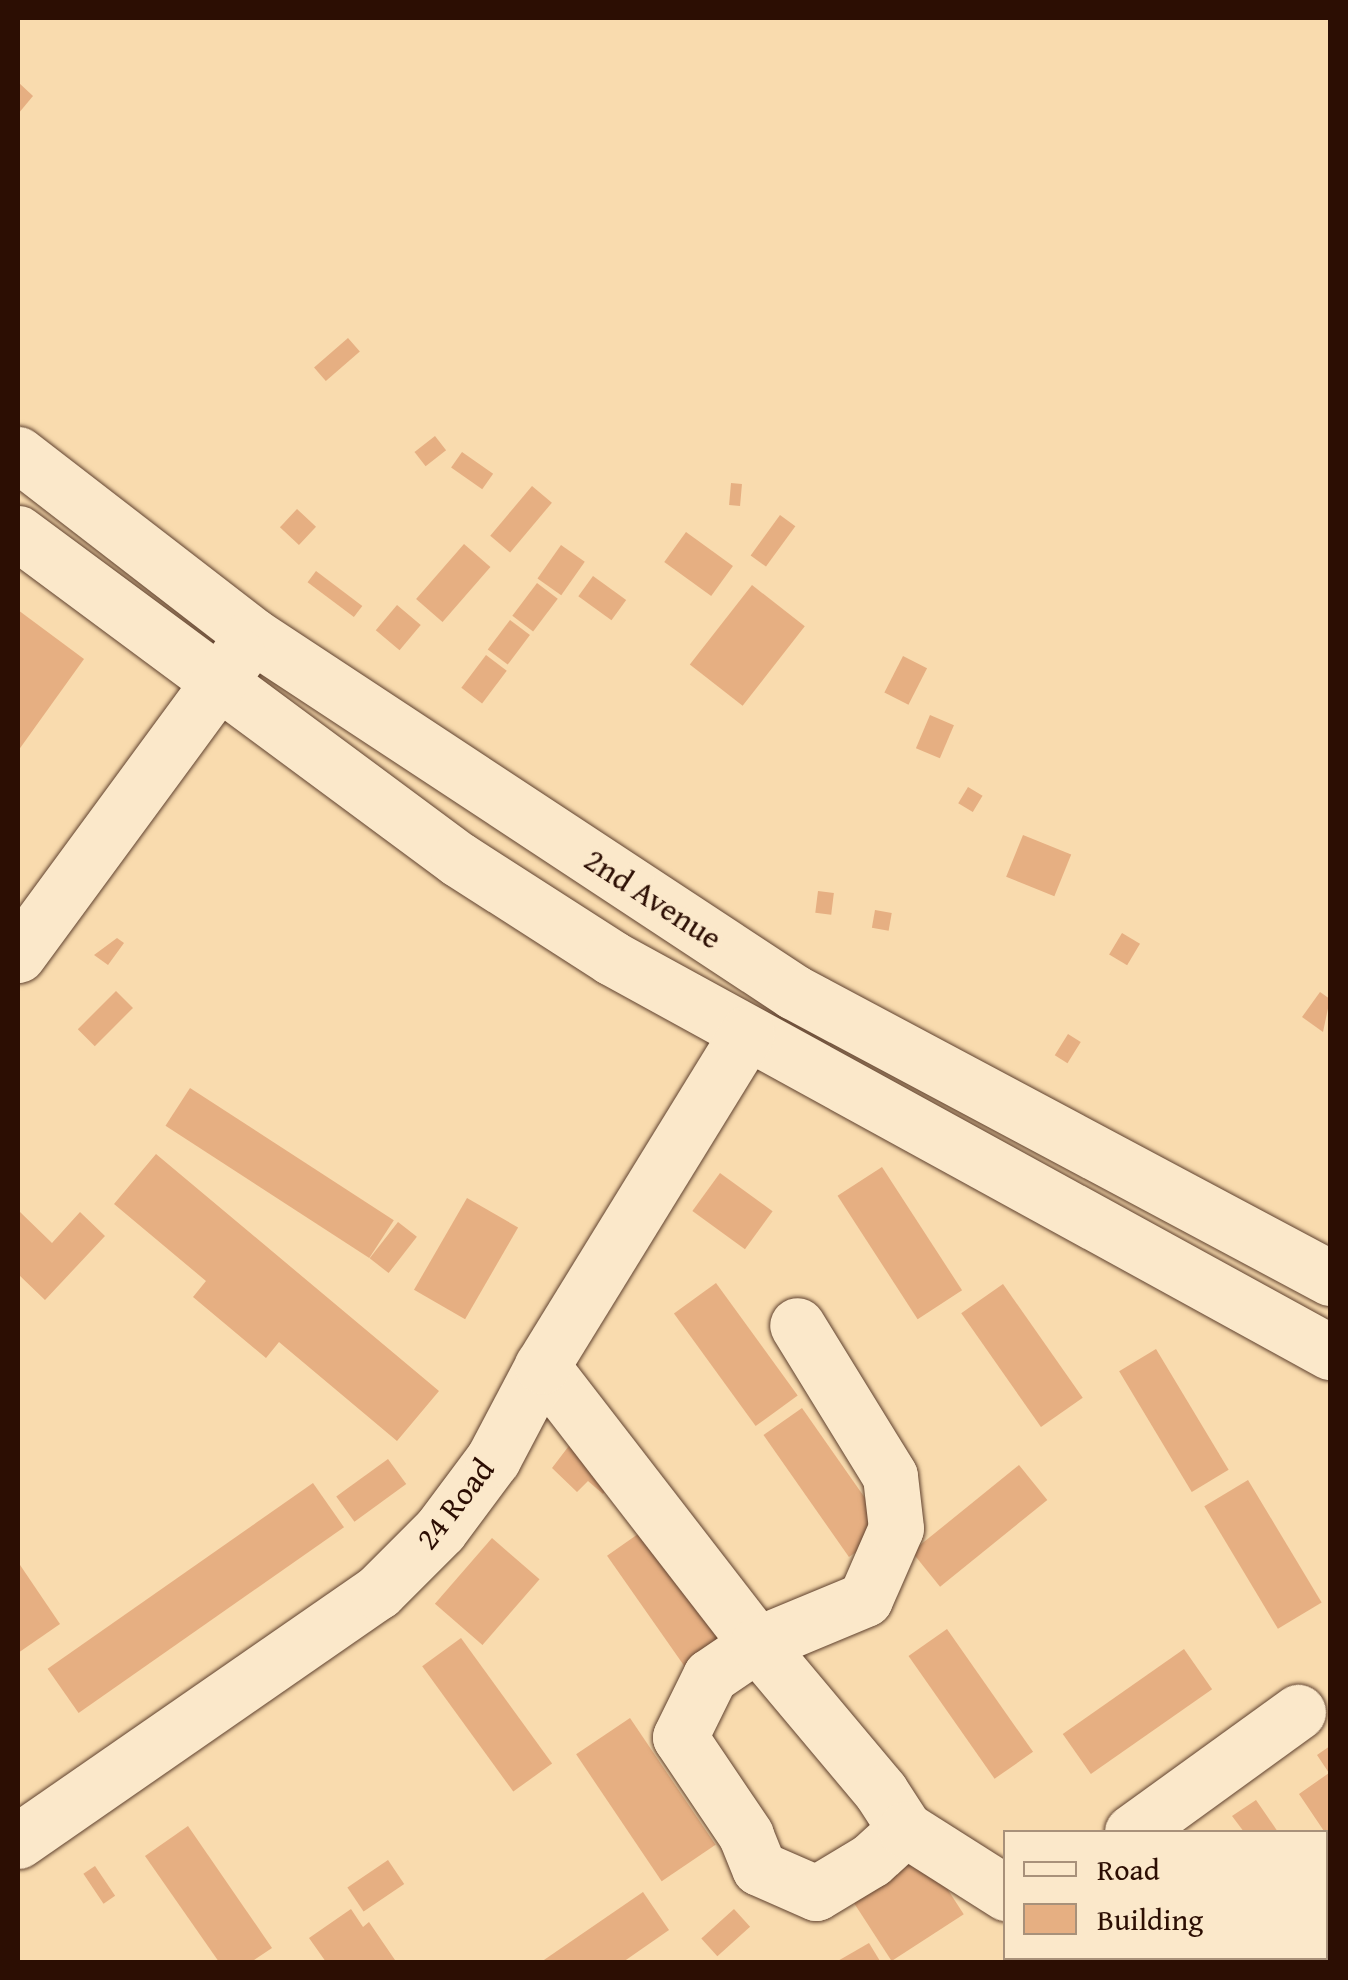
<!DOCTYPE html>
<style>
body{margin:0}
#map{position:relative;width:1348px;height:1980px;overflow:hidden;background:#f9dbae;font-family:"Gentium Book Plus",serif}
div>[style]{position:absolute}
.building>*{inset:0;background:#e6af82;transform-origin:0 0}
.roads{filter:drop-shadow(0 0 2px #5f412e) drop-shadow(0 0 2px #5f412e)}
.minor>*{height:55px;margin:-27.5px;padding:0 27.5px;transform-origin:27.5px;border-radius:27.5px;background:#fbe8ca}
span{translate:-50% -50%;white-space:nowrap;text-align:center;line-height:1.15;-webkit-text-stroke:10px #fbe8ca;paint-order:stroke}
.street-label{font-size:32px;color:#2c0e03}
.frame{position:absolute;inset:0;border:20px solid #2c0e03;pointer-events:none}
.legend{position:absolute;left:1003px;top:1830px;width:325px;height:130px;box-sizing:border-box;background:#fbe8ca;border:2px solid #a8917a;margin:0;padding:12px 18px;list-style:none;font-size:30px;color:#2c0e03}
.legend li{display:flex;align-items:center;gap:20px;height:50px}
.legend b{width:50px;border:2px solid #a8917a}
</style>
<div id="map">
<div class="building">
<i style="clip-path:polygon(18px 82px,33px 96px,18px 114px)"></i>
<i style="left:348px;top:338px;width:18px;height:45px;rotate:49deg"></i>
<i style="left:435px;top:436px;width:18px;height:26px;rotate:52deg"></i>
<i style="left:462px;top:452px;width:38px;height:19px;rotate:35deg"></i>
<i style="left:731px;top:483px;width:11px;height:22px;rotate:5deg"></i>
<i style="left:532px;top:486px;width:26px;height:65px;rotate:40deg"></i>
<i style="left:297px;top:509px;width:26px;height:25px;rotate:43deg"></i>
<i style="left:780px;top:515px;width:19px;height:50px;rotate:36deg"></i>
<i style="left:686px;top:532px;width:58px;height:37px;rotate:36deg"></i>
<i style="left:464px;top:544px;width:35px;height:73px;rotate:41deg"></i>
<i style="left:561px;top:545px;width:29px;height:41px;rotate:35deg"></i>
<i style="left:316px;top:571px;width:58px;height:14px;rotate:37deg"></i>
<i style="left:593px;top:576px;width:41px;height:25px;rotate:36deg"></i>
<i style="left:537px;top:583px;width:26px;height:41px;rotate:37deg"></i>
<i style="left:752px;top:585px;width:67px;height:101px;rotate:38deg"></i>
<i style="left:397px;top:605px;width:31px;height:33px;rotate:40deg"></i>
<i style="clip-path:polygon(18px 610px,84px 659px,18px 751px)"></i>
<i style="left:510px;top:620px;width:25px;height:37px;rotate:37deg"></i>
<i style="left:486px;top:655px;width:26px;height:41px;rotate:37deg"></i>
<i style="left:903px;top:656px;width:27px;height:41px;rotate:27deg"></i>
<i style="left:930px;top:715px;width:26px;height:36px;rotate:23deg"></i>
<i style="left:968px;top:787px;width:17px;height:19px;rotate:31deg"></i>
<i style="left:1023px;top:835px;width:52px;height:45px;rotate:22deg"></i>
<i style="left:818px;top:891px;width:16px;height:22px;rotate:7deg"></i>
<i style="left:875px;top:910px;width:17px;height:18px;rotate:10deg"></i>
<i style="left:1122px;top:933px;width:21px;height:25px;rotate:31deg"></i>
<i style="clip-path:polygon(117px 938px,124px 943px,108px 965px,94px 955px)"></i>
<i style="left:116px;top:991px;width:24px;height:54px;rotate:45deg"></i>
<i style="clip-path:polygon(1320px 992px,1330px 999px,1323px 1032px,1302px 1017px)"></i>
<i style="left:1068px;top:1034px;width:15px;height:25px;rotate:32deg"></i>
<i style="left:190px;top:1088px;width:243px;height:45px;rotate:33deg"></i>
<i style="clip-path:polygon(156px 1154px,439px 1391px,397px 1441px,279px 1342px,266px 1358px,193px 1297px,206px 1281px,114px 1204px)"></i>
<i style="left:882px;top:1167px;width:147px;height:53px;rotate:57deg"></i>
<i style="left:720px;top:1173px;width:65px;height:47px;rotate:36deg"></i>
<i style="left:467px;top:1198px;width:59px;height:106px;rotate:30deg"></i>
<i style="clip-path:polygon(18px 1210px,52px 1243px,80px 1212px,105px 1236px,45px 1300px,18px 1274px)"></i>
<i style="left:398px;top:1222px;width:24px;height:46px;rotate:38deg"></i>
<i style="left:716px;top:1283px;width:139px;height:52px;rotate:54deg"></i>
<i style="left:1003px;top:1284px;width:139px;height:51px;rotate:55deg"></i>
<i style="left:1156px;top:1349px;width:141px;height:43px;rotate:59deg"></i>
<i style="left:802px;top:1408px;width:149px;height:47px;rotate:55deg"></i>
<i style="clip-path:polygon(578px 1434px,622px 1473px,603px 1494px,588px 1481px,577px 1492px,552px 1468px)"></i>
<i style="left:388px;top:1459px;width:31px;height:64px;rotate:54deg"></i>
<i style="left:1019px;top:1465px;width:45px;height:138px;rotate:51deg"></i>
<i style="left:1248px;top:1480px;width:143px;height:51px;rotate:59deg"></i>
<i style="left:313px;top:1483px;width:54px;height:324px;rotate:55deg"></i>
<i style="left:648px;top:1527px;width:135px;height:50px;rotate:55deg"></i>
<i style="left:492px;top:1538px;width:63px;height:87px;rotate:41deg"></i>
<i style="clip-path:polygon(18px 1562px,60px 1624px,18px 1653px)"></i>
<i style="left:947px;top:1629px;width:150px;height:47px;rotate:55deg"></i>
<i style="left:461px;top:1638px;width:155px;height:48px;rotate:54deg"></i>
<i style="left:1184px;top:1649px;width:49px;height:148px;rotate:55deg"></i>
<i style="left:630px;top:1718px;width:153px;height:65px;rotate:56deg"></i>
<i style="clip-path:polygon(1330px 1746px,1330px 1840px,1299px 1794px,1329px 1773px,1317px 1755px)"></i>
<i style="clip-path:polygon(1256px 1800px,1278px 1832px,1244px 1832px,1232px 1816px)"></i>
<i style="clip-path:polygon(188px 1826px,272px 1948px,251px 1962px,219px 1962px,145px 1856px)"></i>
<i style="left:924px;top:1853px;width:73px;height:86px;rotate:57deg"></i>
<i style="left:388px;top:1860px;width:29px;height:49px;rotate:56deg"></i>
<i style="left:95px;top:1866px;width:36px;height:14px;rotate:56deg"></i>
<i style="clip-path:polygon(643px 1892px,669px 1930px,623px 1962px,541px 1962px)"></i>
<i style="clip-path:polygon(1330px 1906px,1330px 1962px,1329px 1962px,1326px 1910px)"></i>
<i style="clip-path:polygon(351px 1909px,363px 1927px,369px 1922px,395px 1960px,326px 1962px,309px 1938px)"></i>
<i style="left:734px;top:1909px;width:24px;height:44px;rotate:48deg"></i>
<i style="clip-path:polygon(869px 1943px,880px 1961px,836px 1962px)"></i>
</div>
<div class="roads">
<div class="minor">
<i style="left:18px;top:454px;width:296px;rotate:37.7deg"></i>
<i style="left:252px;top:635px;width:649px;rotate:33.37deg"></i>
<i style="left:794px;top:992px;width:608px;rotate:28.08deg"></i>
<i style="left:18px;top:533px;width:548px;rotate:36.54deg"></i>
<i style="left:458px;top:859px;width:183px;rotate:32.7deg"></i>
<i style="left:612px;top:958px;width:819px;rotate:28.76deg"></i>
<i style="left:18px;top:955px;width:372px;rotate:-53.7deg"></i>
<i style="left:542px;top:1366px;width:351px;rotate:52.3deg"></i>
<i style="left:757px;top:1644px;width:193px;rotate:50deg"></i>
<i style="left:881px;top:1792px;width:44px;rotate:57deg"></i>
<i style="left:905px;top:1829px;width:46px;rotate:137.6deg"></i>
<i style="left:871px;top:1860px;width:64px;rotate:149deg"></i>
<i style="left:816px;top:1893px;width:62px;rotate:-156.3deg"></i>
<i style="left:759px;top:1868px;width:35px;rotate:-112deg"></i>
<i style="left:746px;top:1835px;width:118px;rotate:-124deg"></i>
<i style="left:680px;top:1737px;width:68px;rotate:-63.8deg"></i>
<i style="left:710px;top:1676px;width:57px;rotate:-34.2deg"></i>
<i style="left:757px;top:1644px;width:117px;rotate:-22.6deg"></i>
<i style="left:865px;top:1599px;width:77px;rotate:-66.4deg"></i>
<i style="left:896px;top:1528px;width:52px;rotate:-96.6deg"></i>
<i style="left:890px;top:1476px;width:177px;rotate:-121.6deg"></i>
<i style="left:905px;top:1829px;width:120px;rotate:32.4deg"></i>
<i style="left:1132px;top:1832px;width:205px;rotate:-35.9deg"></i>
<i style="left:18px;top:1841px;width:438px;rotate:-34.7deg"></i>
<i style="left:378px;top:1592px;width:88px;rotate:-45deg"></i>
<i style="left:440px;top:1530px;width:89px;rotate:-53.3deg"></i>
<i style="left:493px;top:1459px;width:105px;rotate:-62.2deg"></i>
<i style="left:542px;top:1366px;width:391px;rotate:-58.4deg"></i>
</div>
</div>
<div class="street-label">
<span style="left:653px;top:899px;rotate:33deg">2nd Avenue</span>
<span style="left:455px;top:1504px;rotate:-52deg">24 Road</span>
</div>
<div class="frame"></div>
<ul class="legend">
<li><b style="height:12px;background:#fbe8ca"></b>Road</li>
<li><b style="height:28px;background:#e6af82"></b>Building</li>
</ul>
</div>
